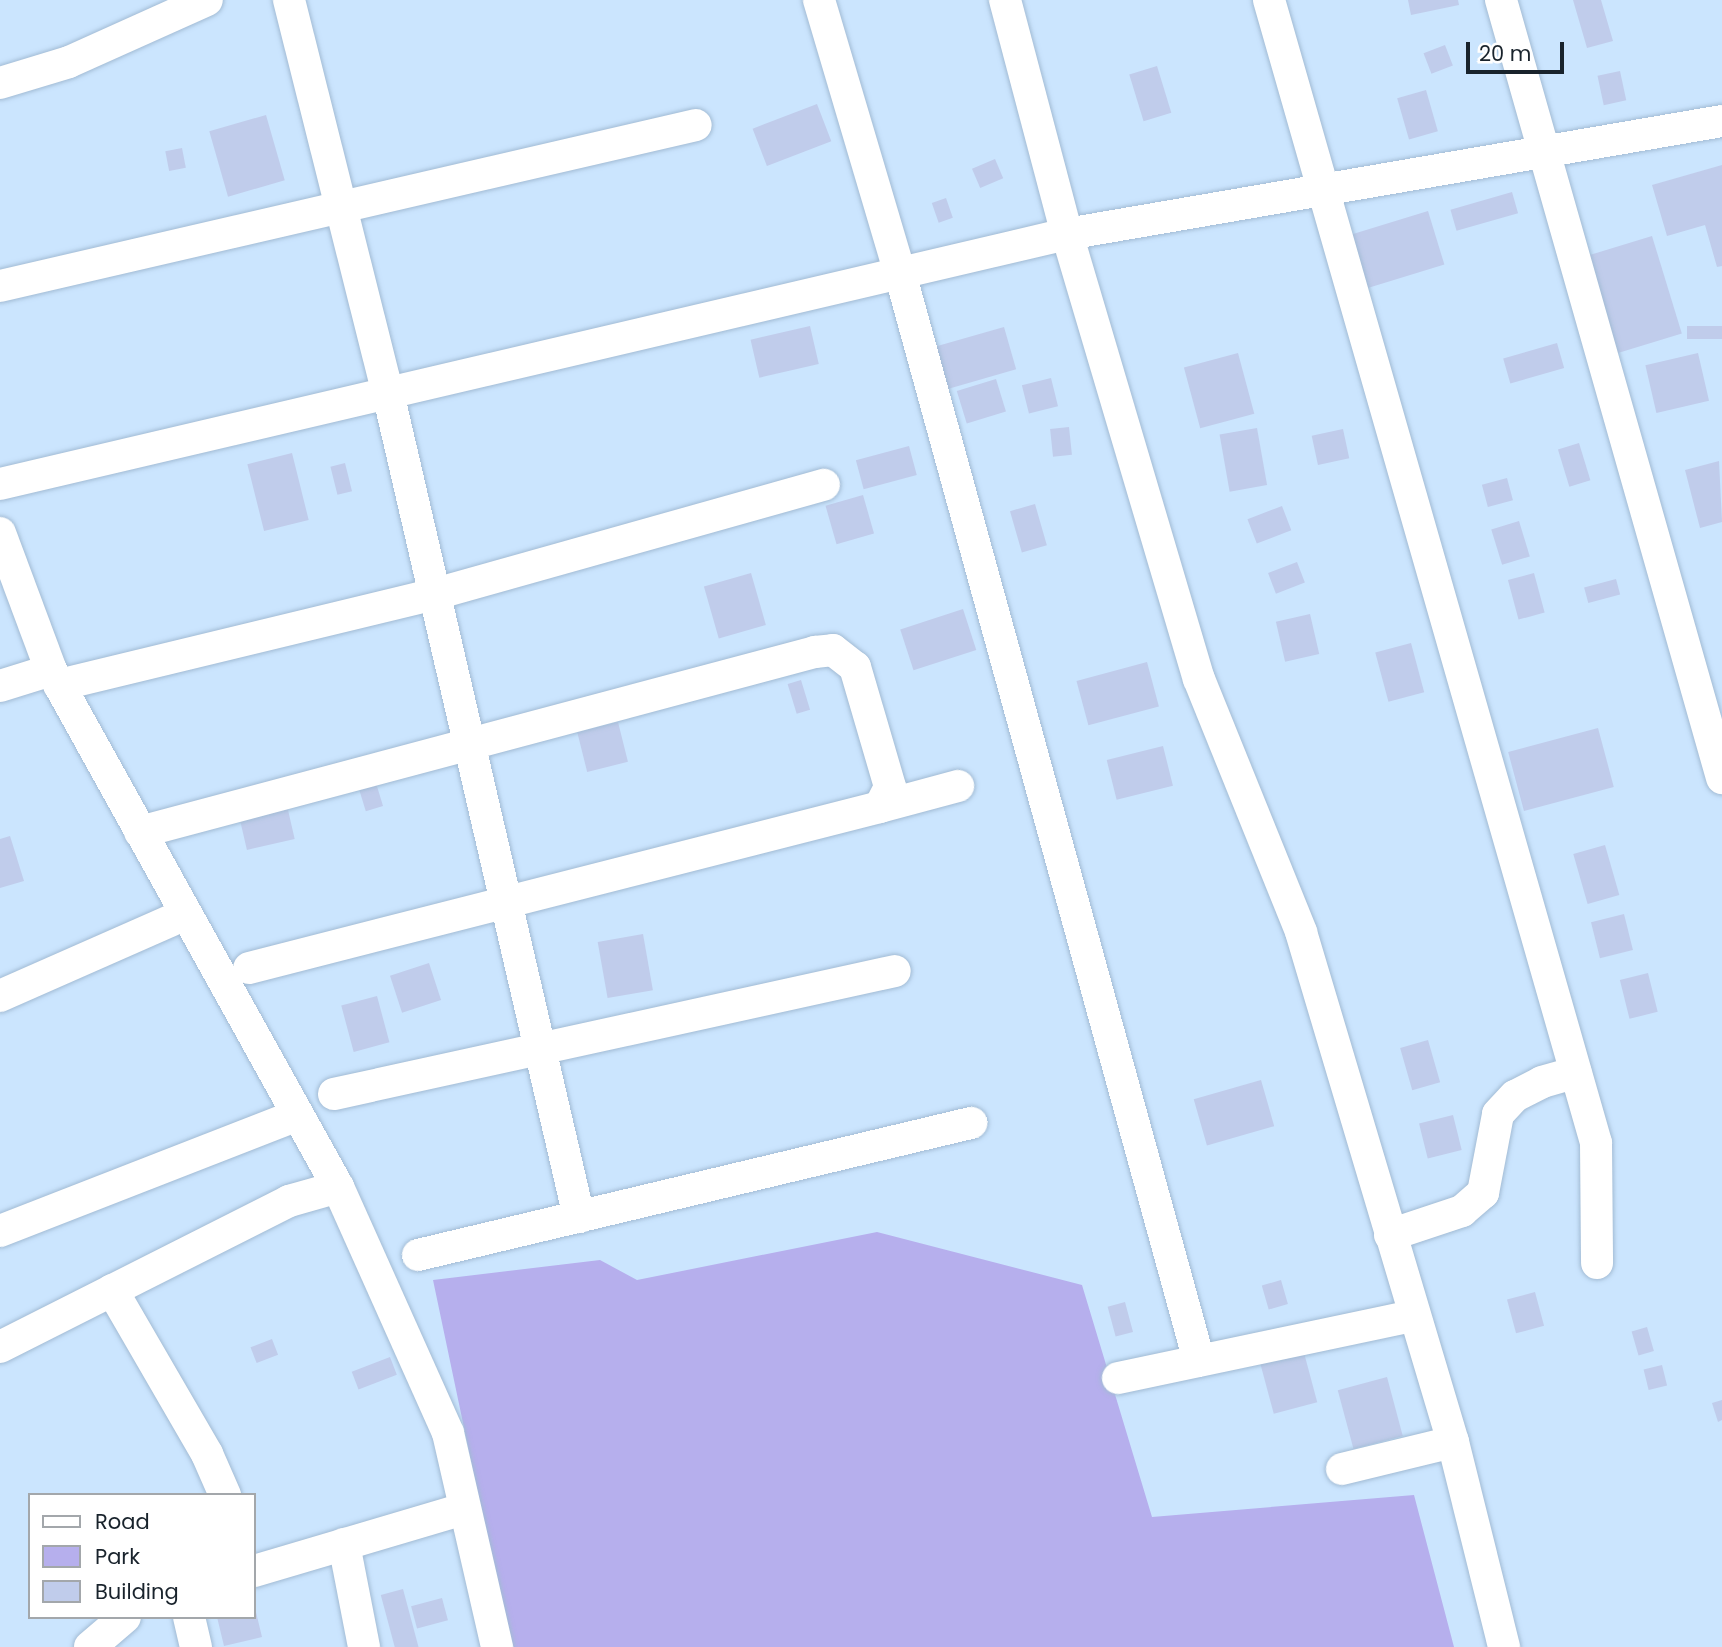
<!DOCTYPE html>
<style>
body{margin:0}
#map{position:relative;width:1722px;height:1647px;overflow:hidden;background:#cbe5fe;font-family:Poppins,sans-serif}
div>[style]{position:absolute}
.green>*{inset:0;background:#b6afed}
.building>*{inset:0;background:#c0cceb;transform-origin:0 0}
.roads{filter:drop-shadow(0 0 2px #a2bbd4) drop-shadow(0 0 2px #a2bbd4)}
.minor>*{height:32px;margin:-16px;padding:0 16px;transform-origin:16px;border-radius:16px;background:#fff}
span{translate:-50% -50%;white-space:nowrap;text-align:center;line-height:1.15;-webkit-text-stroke:5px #fff;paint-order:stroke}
.legend{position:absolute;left:28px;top:1493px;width:228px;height:126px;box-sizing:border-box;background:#fff;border:2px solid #a3a7ab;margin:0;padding:9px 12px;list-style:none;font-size:21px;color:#19232c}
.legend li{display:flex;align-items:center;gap:14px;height:35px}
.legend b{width:35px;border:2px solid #a3a7ab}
.scale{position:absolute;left:1466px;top:42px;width:98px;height:32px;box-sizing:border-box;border:4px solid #19232c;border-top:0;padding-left:9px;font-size:21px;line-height:24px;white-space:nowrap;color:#19232c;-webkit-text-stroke:5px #fff;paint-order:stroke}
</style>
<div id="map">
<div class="green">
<i style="clip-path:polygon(877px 1232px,1082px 1285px,1152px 1517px,1414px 1495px,1454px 1647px,510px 1647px,433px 1280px,600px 1260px,637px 1280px)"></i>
</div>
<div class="building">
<i style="clip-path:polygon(1408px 0,1458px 0,1459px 5px,1411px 15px)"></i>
<i style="clip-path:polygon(1573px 0,1601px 0,1613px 41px,1587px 48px)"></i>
<i style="left:1445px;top:45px;width:22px;height:23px;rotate:69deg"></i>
<i style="left:1157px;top:66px;width:49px;height:29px;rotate:73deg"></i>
<i style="left:1620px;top:71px;width:30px;height:23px;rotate:78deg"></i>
<i style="left:1426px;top:90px;width:43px;height:30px;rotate:74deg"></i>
<i style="left:817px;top:104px;width:40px;height:69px;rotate:69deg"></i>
<i style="left:266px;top:115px;width:68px;height:59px;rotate:74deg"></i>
<i style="left:182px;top:148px;width:20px;height:17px;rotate:79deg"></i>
<i style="left:995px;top:159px;width:21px;height:25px;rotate:67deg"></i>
<i style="clip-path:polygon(1722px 165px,1722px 266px,1717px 267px,1705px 225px,1667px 236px,1652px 185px)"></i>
<i style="left:1512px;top:192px;width:22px;height:64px;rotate:74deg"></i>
<i style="left:946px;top:198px;width:21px;height:15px;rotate:71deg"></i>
<i style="left:1428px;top:211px;width:56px;height:92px;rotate:73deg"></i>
<i style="left:1652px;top:236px;width:102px;height:77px;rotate:73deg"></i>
<i style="left:810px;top:326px;width:39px;height:61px;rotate:77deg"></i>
<i style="left:1722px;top:326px;width:13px;height:35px;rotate:90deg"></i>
<i style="left:1004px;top:327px;width:44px;height:72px;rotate:74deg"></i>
<i style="left:1557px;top:343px;width:26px;height:56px;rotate:74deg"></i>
<i style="left:1238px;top:353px;width:63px;height:56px;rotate:75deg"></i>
<i style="left:1698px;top:353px;width:49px;height:54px;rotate:77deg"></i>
<i style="left:1051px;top:378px;width:29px;height:30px;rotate:76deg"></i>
<i style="left:996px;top:379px;width:34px;height:41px;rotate:73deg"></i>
<i style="left:1069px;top:427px;width:28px;height:19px;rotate:84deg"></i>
<i style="left:1257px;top:428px;width:58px;height:38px;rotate:80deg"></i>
<i style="left:1343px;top:429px;width:30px;height:32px;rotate:78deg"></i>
<i style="left:1579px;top:443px;width:39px;height:22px;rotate:73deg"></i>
<i style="left:909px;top:446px;width:30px;height:55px;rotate:75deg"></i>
<i style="left:292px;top:453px;width:69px;height:46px;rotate:76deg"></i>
<i style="clip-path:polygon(1719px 461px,1722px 522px,1700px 528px,1685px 470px)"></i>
<i style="left:345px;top:463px;width:29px;height:15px;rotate:76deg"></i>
<i style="left:1507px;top:478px;width:23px;height:26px;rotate:75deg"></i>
<i style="left:863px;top:495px;width:40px;height:39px;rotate:74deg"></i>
<i style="left:1035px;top:504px;width:43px;height:26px;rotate:74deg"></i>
<i style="left:1282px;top:506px;width:26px;height:37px;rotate:69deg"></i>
<i style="left:1519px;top:521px;width:37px;height:29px;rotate:73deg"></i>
<i style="left:1297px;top:562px;width:22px;height:31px;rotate:69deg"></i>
<i style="left:751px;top:573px;width:54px;height:49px;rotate:74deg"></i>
<i style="left:1534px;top:573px;width:41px;height:27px;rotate:75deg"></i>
<i style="left:1616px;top:579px;width:16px;height:33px;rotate:75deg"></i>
<i style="left:963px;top:609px;width:43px;height:66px;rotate:72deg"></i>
<i style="left:1310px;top:614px;width:41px;height:35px;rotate:77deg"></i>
<i style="left:1411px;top:643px;width:51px;height:37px;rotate:75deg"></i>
<i style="left:1147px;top:662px;width:46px;height:73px;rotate:75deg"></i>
<i style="left:801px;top:680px;width:31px;height:14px;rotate:73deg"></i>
<i style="left:618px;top:722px;width:41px;height:42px;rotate:76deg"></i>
<i style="left:1598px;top:728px;width:61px;height:93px;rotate:75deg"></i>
<i style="left:1163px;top:746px;width:41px;height:58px;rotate:76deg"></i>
<i style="left:376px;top:783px;width:24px;height:18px;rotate:73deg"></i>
<i style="left:285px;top:797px;width:43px;height:49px;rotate:77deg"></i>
<i style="clip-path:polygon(10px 836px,24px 881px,0 888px,0 839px)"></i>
<i style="left:1605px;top:845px;width:52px;height:33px;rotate:74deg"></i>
<i style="left:1624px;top:914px;width:37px;height:34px;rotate:76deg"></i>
<i style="left:643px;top:934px;width:57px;height:46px;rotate:80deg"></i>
<i style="left:429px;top:963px;width:39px;height:41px;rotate:72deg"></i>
<i style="left:1648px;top:973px;width:40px;height:29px;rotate:76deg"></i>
<i style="left:377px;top:996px;width:48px;height:37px;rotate:75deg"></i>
<i style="left:1428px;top:1040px;width:44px;height:29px;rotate:74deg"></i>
<i style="left:1261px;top:1080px;width:48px;height:70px;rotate:74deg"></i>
<i style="left:1453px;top:1115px;width:36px;height:35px;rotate:76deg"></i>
<i style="left:1281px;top:1280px;width:25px;height:20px;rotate:74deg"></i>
<i style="left:1535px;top:1292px;width:35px;height:29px;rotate:75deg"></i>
<i style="left:1125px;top:1302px;width:31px;height:18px;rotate:75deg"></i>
<i style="left:1647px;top:1327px;width:25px;height:16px;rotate:74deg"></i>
<i style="left:272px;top:1339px;width:17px;height:23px;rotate:69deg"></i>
<i style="left:1303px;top:1349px;width:55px;height:45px;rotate:75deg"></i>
<i style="left:390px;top:1357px;width:19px;height:41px;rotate:69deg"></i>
<i style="left:1662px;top:1365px;width:21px;height:19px;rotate:76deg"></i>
<i style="left:1387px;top:1377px;width:61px;height:51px;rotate:75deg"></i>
<i style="clip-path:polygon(1722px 1400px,1722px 1420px,1718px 1422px,1712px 1403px)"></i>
<i style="left:403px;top:1589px;width:60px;height:23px;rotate:75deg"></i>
<i style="left:442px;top:1598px;width:23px;height:32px;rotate:75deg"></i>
<i style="clip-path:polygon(255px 1608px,262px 1637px,224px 1646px,217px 1617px,254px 1617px)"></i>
</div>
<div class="roads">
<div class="minor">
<i style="left:289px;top:0;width:405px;rotate:75.9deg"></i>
<i style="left:388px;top:393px;width:846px;rotate:76.95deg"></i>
<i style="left:819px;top:0;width:285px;rotate:73.5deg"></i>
<i style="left:900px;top:273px;width:1128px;rotate:74.63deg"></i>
<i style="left:1005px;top:0;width:242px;rotate:75.2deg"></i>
<i style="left:1067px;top:234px;width:464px;rotate:73.5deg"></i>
<i style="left:1199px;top:679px;width:273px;rotate:68deg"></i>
<i style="left:1301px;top:932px;width:532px;rotate:73.4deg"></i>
<i style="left:1453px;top:1442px;width:211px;rotate:76deg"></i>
<i style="left:1269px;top:0;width:1189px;rotate:74.03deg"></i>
<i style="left:1596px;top:1143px;width:120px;rotate:89.5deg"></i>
<i style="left:1501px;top:0;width:809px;rotate:74.14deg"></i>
<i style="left:0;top:83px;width:72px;rotate:-16.9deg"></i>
<i style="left:69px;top:62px;width:151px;rotate:-24.2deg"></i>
<i style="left:0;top:286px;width:714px;rotate:-13.02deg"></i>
<i style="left:0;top:484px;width:1096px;rotate:-13.19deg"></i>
<i style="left:1067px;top:234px;width:665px;rotate:-9.79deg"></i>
<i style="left:0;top:533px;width:146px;rotate:69.6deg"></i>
<i style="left:51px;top:670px;width:591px;rotate:60.96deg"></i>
<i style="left:338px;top:1187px;width:269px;rotate:65.9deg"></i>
<i style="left:448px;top:1433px;width:220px;rotate:77.1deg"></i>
<i style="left:59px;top:685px;width:387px;rotate:-13.6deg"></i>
<i style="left:435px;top:594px;width:404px;rotate:-15.7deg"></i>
<i style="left:0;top:686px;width:53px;rotate:-17.4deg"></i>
<i style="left:880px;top:807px;width:81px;rotate:-15.1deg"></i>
<i style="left:140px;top:832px;width:699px;rotate:-14.93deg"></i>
<i style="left:815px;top:652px;width:18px;rotate:-6deg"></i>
<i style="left:833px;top:650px;width:28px;rotate:38deg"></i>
<i style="left:855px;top:667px;width:125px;rotate:73.7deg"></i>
<i style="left:890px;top:787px;width:22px;rotate:117deg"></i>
<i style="left:880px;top:807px;width:651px;rotate:165.69deg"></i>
<i style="left:0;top:996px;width:203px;rotate:-23.8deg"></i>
<i style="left:334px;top:1094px;width:574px;rotate:-12.37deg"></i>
<i style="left:0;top:1231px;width:319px;rotate:-21.3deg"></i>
<i style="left:1390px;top:1235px;width:76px;rotate:-18.4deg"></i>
<i style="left:1462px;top:1211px;width:28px;rotate:-41deg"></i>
<i style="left:1483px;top:1193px;width:80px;rotate:-79.2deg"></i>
<i style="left:1498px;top:1114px;width:25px;rotate:-47deg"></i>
<i style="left:1515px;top:1096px;width:30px;rotate:-27deg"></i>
<i style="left:1542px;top:1082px;width:35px;rotate:-16deg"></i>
<i style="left:418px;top:1255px;width:569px;rotate:-13.43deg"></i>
<i style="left:112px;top:1290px;width:190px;rotate:59.9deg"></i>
<i style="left:207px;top:1454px;width:45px;rotate:66.3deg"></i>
<i style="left:0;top:1347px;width:324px;rotate:-26.8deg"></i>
<i style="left:289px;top:1201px;width:51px;rotate:-15.9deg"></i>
<i style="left:1118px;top:1378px;width:301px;rotate:-11.9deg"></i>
<i style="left:1342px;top:1469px;width:114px;rotate:-13.7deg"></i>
<i style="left:344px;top:1544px;width:105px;rotate:79deg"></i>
<i style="left:254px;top:1571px;width:218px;rotate:-16.5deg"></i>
<i style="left:189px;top:1617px;width:31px;rotate:77deg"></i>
<i style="left:90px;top:1647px;width:46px;rotate:-40.6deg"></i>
</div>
</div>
<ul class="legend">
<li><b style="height:9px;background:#fff"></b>Road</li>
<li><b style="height:19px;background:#b6afed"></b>Park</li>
<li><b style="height:19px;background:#c0cceb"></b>Building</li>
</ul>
<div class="scale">20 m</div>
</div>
